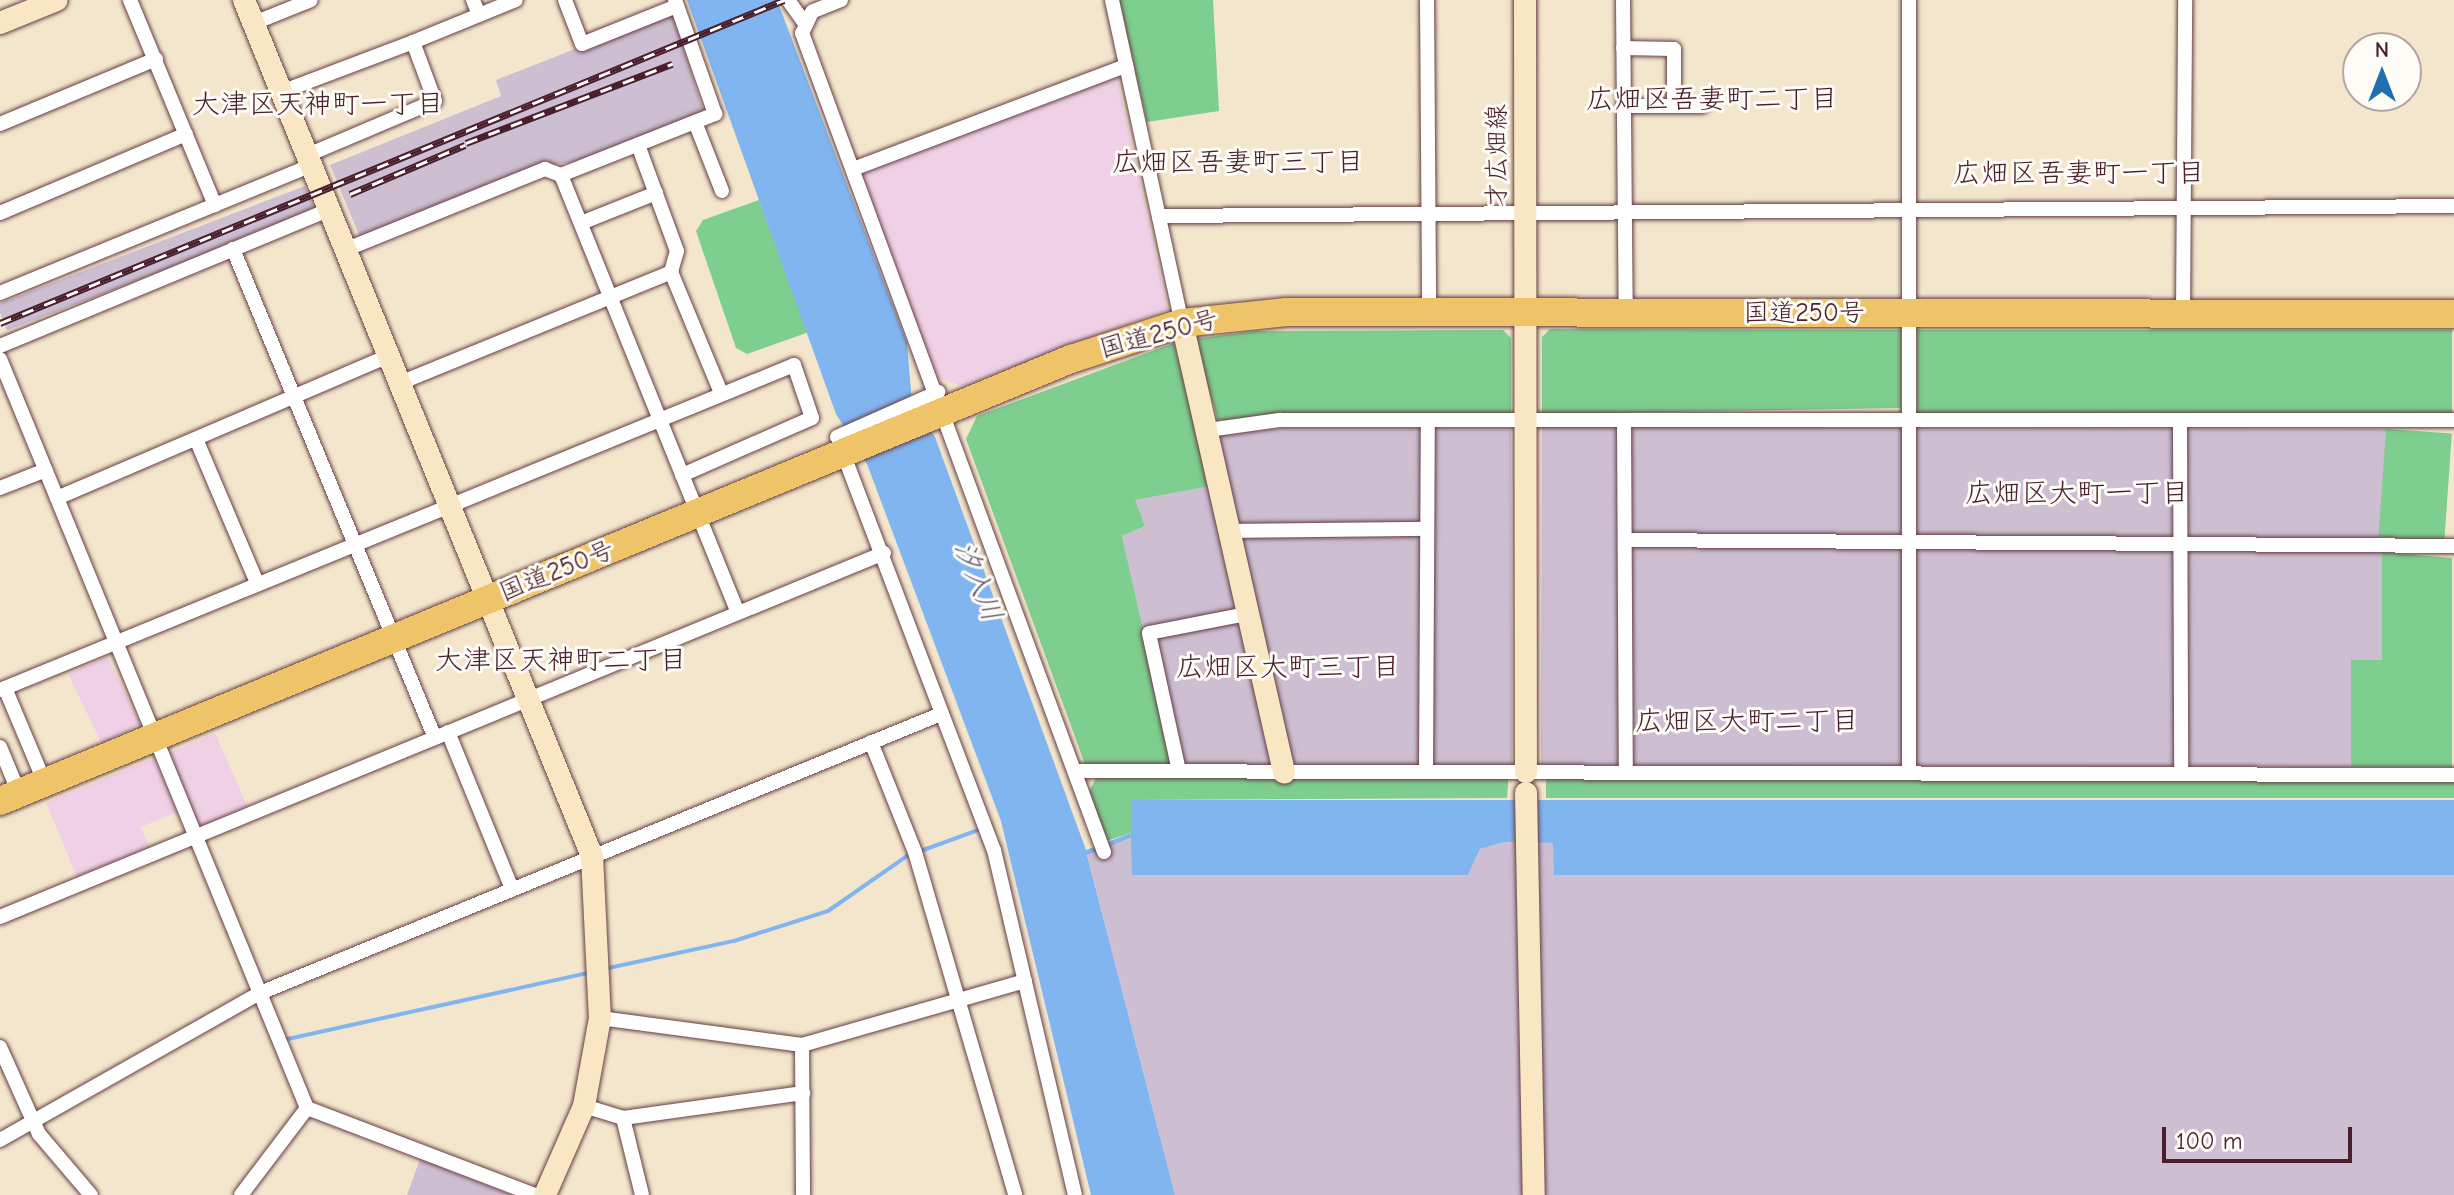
<!DOCTYPE html>
<meta charset="utf-8">
<style>
body{margin:0}
#map{position:relative;width:2454px;height:1195px;overflow:hidden;background:#f4e6cd;font-family:"Comic Neue","Klee One",sans-serif}
div>[style]{position:absolute}
.built>*{inset:0;background:#efd0e6;transform-origin:0 0}
.industrial>*{inset:0;background:#cdbed2;transform-origin:0 0}
.green>*{inset:0;background:#7ece8f;transform-origin:0 0}
.water>*{inset:0;background:#81b5ef}
.stream>*{height:4px;margin:-2px;padding:0 2px;transform-origin:2px;border-radius:2px;background:#81b5ef}
.roads{filter:drop-shadow(0 0 2px #643d43) drop-shadow(0 0 2px #643d43)}
.street>*{height:14px;margin:-7px;padding:0 7px;transform-origin:7px;border-radius:7px;background:#fff}
.secondary>*{height:22px;margin:-11px;padding:0 11px;transform-origin:11px;border-radius:11px;background:#f9e7c3}
.highway>*{height:28px;margin:-14px;padding:0 14px;transform-origin:14px;border-radius:14px;background:#efc469}
.rail>*{height:7px;margin-top:-3.5px;transform-origin:0;background:repeating-linear-gradient(90deg,#fdfcf7 0 12px,#4a1f2b 0 24px);box-sizing:border-box;border-block:2px solid #4a1f2b}
span{translate:-50% -50%;white-space:nowrap;text-align:center;line-height:1.15;-webkit-text-stroke:6px #fdfcf7;paint-order:stroke}
.street-label{font-size:26px;color:#4a1f2b}
.neighbourhood-label{font-size:28px;color:#4a1f2b}
.water-label{font-size:28px;color:#5d5470;font-style:italic}
.north{position:absolute;left:2342px;top:32px;width:80px;height:80px;box-sizing:border-box;background:#fdfcf7;border:2px solid #b5a4a5;border-radius:50%;rotate:0deg;font-size:22px;font-weight:700;line-height:32px;text-align:center;color:#4a1f2b}
.north::after{content:'';display:block;margin:auto;width:28px;height:36px;background:#1f6fb2;clip-path:polygon(50% 0,100% 100%,50% 72%,0 100%)}
.scale{position:absolute;left:2162px;top:1127px;width:190px;height:36px;box-sizing:border-box;border:4px solid #4a1f2b;border-top:0;padding-left:10px;font-size:24px;line-height:28px;white-space:nowrap;color:#4a1f2b;-webkit-text-stroke:6px #fdfcf7;paint-order:stroke}
</style>
<div id="map">
<div class="built">
<i style="clip-path:polygon(1116px 73px,1168px 309px,962px 386px,938px 378px,858px 170px)"></i>
<i style="left:107px;top:656px;width:76px;height:43px;rotate:64deg"></i>
<i style="clip-path:polygon(215px 733px,248px 808px,206px 826px,198px 823px,169px 753px)"></i>
<i style="clip-path:polygon(154px 758px,177px 812px,141px 827px,150px 849px,78px 879px,46px 803px)"></i>
</div>
<div class="industrial">
<i style="clip-path:polygon(672px 11px,704px 114px,574px 162px,534px 166px,360px 237px,330px 165px,501px 96px,496px 80px)"></i>
<i style="left:305px;top:186px;width:28px;height:330px;rotate:69deg"></i>
<i style="clip-path:polygon(1542px 427px,2386px 429px,2382px 660px,2351px 660px,2351px 767px,1541px 765px)"></i>
<i style="clip-path:polygon(1281px 428px,1511px 428px,1512px 766px,1288px 765px,1218px 442px,1220px 435px)"></i>
<i style="clip-path:polygon(1211px 486px,1273px 758px,1269px 766px,1174px 766px,1122px 536px,1145px 526px,1134px 500px)"></i>
<i style="clip-path:polygon(1132px 838px,1132px 875px,1468px 875px,1480px 849px,1505px 842px,1553px 843px,1555px 875px,2454px 875px,2454px 1195px,1175px 1195px,1087px 854px)"></i>
<i style="clip-path:polygon(420px 1159px,512px 1195px,407px 1195px)"></i>
</div>
<div class="green">
<i style="clip-path:polygon(1119px 0,1213px 0,1219px 111px,1147px 122px)"></i>
<i style="clip-path:polygon(759px 200px,809px 332px,747px 354px,736px 348px,696px 231px,703px 220px)"></i>
<i style="clip-path:polygon(1550px 329px,1901px 330px,1901px 408px,1542px 414px,1542px 337px)"></i>
<i style="clip-path:polygon(1503px 330px,1511px 338px,1511px 414px,1218px 420px,1194px 339px,1256px 331px)"></i>
<i style="left:1917px;top:330px;width:535px;height:83px"></i>
<i style="clip-path:polygon(1174px 343px,1211px 486px,1135px 500px,1145px 526px,1122px 536px,1174px 766px,1085px 764px,966px 439px,977px 416px)"></i>
<i style="left:2386px;top:429px;width:66px;height:108px;rotate:4deg"></i>
<i style="clip-path:polygon(2382px 552px,2452px 558px,2452px 767px,2351px 767px,2351px 660px,2382px 660px)"></i>
<i style="clip-path:polygon(1097px 776px,1508px 779px,1508px 786px,1507px 798px,1132px 800px,1131px 833px,1106px 841px,1089px 792px)"></i>
<i style="left:1546px;top:777px;width:908px;height:21px"></i>
</div>
<div class="water">
<i style="clip-path:polygon(687px 0,777px 0,907px 343px,912px 403px,935px 437px,1086px 850px,1131px 833px,1131px 800px,2454px 800px,2454px 875px,1554px 875px,1553px 843px,1505px 842px,1480px 849px,1468px 875px,1132px 875px,1131px 838px,1087px 855px,1175px 1195px,1091px 1195px,1001px 821px,867px 464px,836px 414px)"></i>
</div>
<div class="stream">
<i style="left:604px;top:969px;width:133px;rotate:-12.2deg"></i>
<i style="left:734px;top:941px;width:99px;rotate:-17.7deg"></i>
<i style="left:828px;top:911px;width:96px;rotate:-34.8deg"></i>
<i style="left:907px;top:856px;width:79px;rotate:-20deg"></i>
<i style="left:283px;top:1040px;width:315px;rotate:-12.4deg"></i>
</div>
<div class="roads">
<div class="street">
<i style="left:130px;top:0;width:222px;rotate:67.5deg"></i>
<i style="left:473px;top:0;width:16px;rotate:68deg"></i>
<i style="left:565px;top:0;width:47px;rotate:68.9deg"></i>
<i style="left:582px;top:44px;width:102px;rotate:-21.8deg"></i>
<i style="left:788px;top:0;width:26px;rotate:54deg"></i>
<i style="left:841px;top:0;width:31px;rotate:158deg"></i>
<i style="left:812px;top:12px;width:23px;rotate:115deg"></i>
<i style="left:802px;top:33px;width:873px;rotate:69.76deg"></i>
<i style="left:1112px;top:0;width:330px;rotate:77.8deg"></i>
<i style="left:1427px;top:0;width:313px;rotate:89.6deg"></i>
<i style="left:1623px;top:0;width:315px;rotate:89.5deg"></i>
<i style="left:1909px;top:0;width:769px;rotate:90deg"></i>
<i style="left:254px;top:23px;width:61px;rotate:-22deg"></i>
<i style="left:413px;top:42px;width:111px;rotate:-22.2deg"></i>
<i style="left:1623px;top:48px;width:51px;rotate:1.1deg"></i>
<i style="left:1674px;top:49px;width:56px;rotate:90deg"></i>
<i style="left:281px;top:92px;width:141px;rotate:-20.7deg"></i>
<i style="left:413px;top:42px;width:63px;rotate:69.6deg"></i>
<i style="left:435px;top:101px;width:138px;rotate:157deg"></i>
<i style="left:1624px;top:106px;width:78px"></i>
<i style="left:695px;top:122px;width:74px;rotate:68.6deg"></i>
<i style="left:0;top:124px;width:169px;rotate:-22.6deg"></i>
<i style="left:638px;top:145px;width:113px;rotate:69.8deg"></i>
<i style="left:677px;top:251px;width:22px;rotate:106deg"></i>
<i style="left:671px;top:272px;width:131px;rotate:67.5deg"></i>
<i style="left:853px;top:169px;width:292px;rotate:-20.7deg"></i>
<i style="left:561px;top:175px;width:471px;rotate:68deg"></i>
<i style="left:0;top:213px;width:202px;rotate:-23deg"></i>
<i style="left:1159px;top:216px;width:1295px;rotate:-0.44deg"></i>
<i style="left:581px;top:223px;width:81px;rotate:-21.8deg"></i>
<i style="left:233px;top:249px;width:529px;rotate:67.56deg"></i>
<i style="left:347px;top:249px;width:214px;rotate:-22deg"></i>
<i style="left:545px;top:169px;width:17px;rotate:21deg"></i>
<i style="left:561px;top:175px;width:166px;rotate:-21.6deg"></i>
<i style="left:715px;top:114px;width:121px;rotate:-109.3deg"></i>
<i style="left:0;top:293px;width:337px;rotate:-22.3deg"></i>
<i style="left:2183px;top:314px;width:314px;rotate:-89.6deg"></i>
<i style="left:0;top:346px;width:357px;rotate:-22.5deg"></i>
<i style="left:0;top:359px;width:809px;rotate:67.71deg"></i>
<i style="left:307px;top:1108px;width:244px;rotate:20.9deg"></i>
<i style="left:402px;top:382px;width:291px;rotate:-22.2deg"></i>
<i style="left:2180px;top:420px;width:352px;rotate:89.8deg"></i>
<i style="left:1624px;top:421px;width:350px;rotate:89.7deg"></i>
<i style="left:1208px;top:430px;width:72px;rotate:-8deg"></i>
<i style="left:1279px;top:420px;width:1175px"></i>
<i style="left:837px;top:437px;width:111px;rotate:-24deg"></i>
<i style="left:196px;top:439px;width:156px;rotate:67deg"></i>
<i style="left:843px;top:453px;width:425px;rotate:69.2deg"></i>
<i style="left:994px;top:850px;width:354px;rotate:76.8deg"></i>
<i style="left:0;top:488px;width:49px;rotate:-21.4deg"></i>
<i style="left:57px;top:498px;width:363px;rotate:-23.2deg"></i>
<i style="left:1230px;top:531px;width:197px;rotate:-0.6deg"></i>
<i style="left:1625px;top:540px;width:829px;rotate:0.41deg"></i>
<i style="left:5px;top:688px;width:103px;rotate:67.2deg"></i>
<i style="left:0;top:690px;width:858px;rotate:-22.26deg"></i>
<i style="left:794px;top:365px;width:56px;rotate:71.2deg"></i>
<i style="left:812px;top:418px;width:142px;rotate:156.3deg"></i>
<i style="left:448px;top:732px;width:170px;rotate:67.8deg"></i>
<i style="left:871px;top:742px;width:118px;rotate:68.2deg"></i>
<i style="left:915px;top:852px;width:357px;rotate:73.7deg"></i>
<i style="left:0;top:747px;width:50px;rotate:67.6deg"></i>
<i style="left:1075px;top:771px;width:1379px;rotate:0.17deg"></i>
<i style="left:1179px;top:771px;width:141px;rotate:-102.3deg"></i>
<i style="left:1149px;top:633px;width:100px;rotate:-11deg"></i>
<i style="left:1426px;top:771px;width:350px;rotate:-89.7deg"></i>
<i style="left:0;top:917px;width:956px;rotate:-22.38deg"></i>
<i style="left:600px;top:1018px;width:204px;rotate:7.6deg"></i>
<i style="left:802px;top:1045px;width:232px;rotate:-16deg"></i>
<i style="left:802px;top:1045px;width:150px;rotate:89.6deg"></i>
<i style="left:0;top:1047px;width:95px;rotate:65.9deg"></i>
<i style="left:39px;top:1134px;width:80px;rotate:49.6deg"></i>
<i style="left:584px;top:1106px;width:41px;rotate:17.1deg"></i>
<i style="left:623px;top:1118px;width:182px;rotate:-7.9deg"></i>
<i style="left:623px;top:1118px;width:79px;rotate:76.1deg"></i>
<i style="left:0;top:1140px;width:299px;rotate:-29.5deg"></i>
<i style="left:260px;top:993px;width:736px;rotate:-22.28deg"></i>
<i style="left:241px;top:1195px;width:109px;rotate:-52.8deg"></i>
</div>
<div class="secondary">
<i style="left:244px;top:0;width:924px;rotate:67.88deg"></i>
<i style="left:592px;top:856px;width:162px;rotate:87.2deg"></i>
<i style="left:600px;top:1018px;width:89px;rotate:100.3deg"></i>
<i style="left:584px;top:1106px;width:97px;rotate:113.7deg"></i>
<i style="left:1525px;top:0;width:772px;rotate:89.93deg"></i>
<i style="left:0;top:23px;width:61px;rotate:-22deg"></i>
<i style="left:1182px;top:323px;width:461px;rotate:77.2deg"></i>
<i style="left:1526px;top:793px;width:402px;rotate:88.9deg"></i>
</div>
<div class="highway">
<i style="left:0;top:801px;width:1159px;rotate:-22.43deg"></i>
<i style="left:1071px;top:359px;width:117px;rotate:-18deg"></i>
<i style="left:1182px;top:323px;width:105px;rotate:-6deg"></i>
<i style="left:1286px;top:312px;width:1168px;rotate:0.1deg"></i>
</div>
</div>
<div class="rail">
<i style="left:466px;top:143px;width:221px;rotate:-21deg"></i>
<i style="left:350px;top:194px;width:125px;rotate:-23.1deg"></i>
<i style="left:0;top:323px;width:848px;rotate:-22.39deg"></i>
</div>
<div class="street-label">
<span style="left:1498px;top:156px;rotate:-90deg">才広畑線</span>
<span style="left:1804px;top:314px">国道250号</span>
<span style="left:1159px;top:335px;rotate:-15deg">国道250号</span>
<span style="left:557px;top:572px;rotate:-22deg">国道250号</span>
</div>
<div class="neighbourhood-label">
<span style="left:1712px;top:99px">広畑区吾妻町二丁目</span>
<span style="left:318px;top:104px">大津区天神町一丁目</span>
<span style="left:1238px;top:162px">広畑区吾妻町三丁目</span>
<span style="left:2079px;top:173px">広畑区吾妻町一丁目</span>
<span style="left:2077px;top:493px">広畑区大町一丁目</span>
<span style="left:561px;top:660px">大津区天神町二丁目</span>
<span style="left:1288px;top:667px">広畑区大町三丁目</span>
<span style="left:1747px;top:721px">広畑区大町二丁目</span>
</div>
<div class="water-label">
<span style="left:978px;top:581px;rotate:68deg">汐入川</span>
</div>
<div class="north">N</div>
<div class="scale">100 m</div>
</div>
